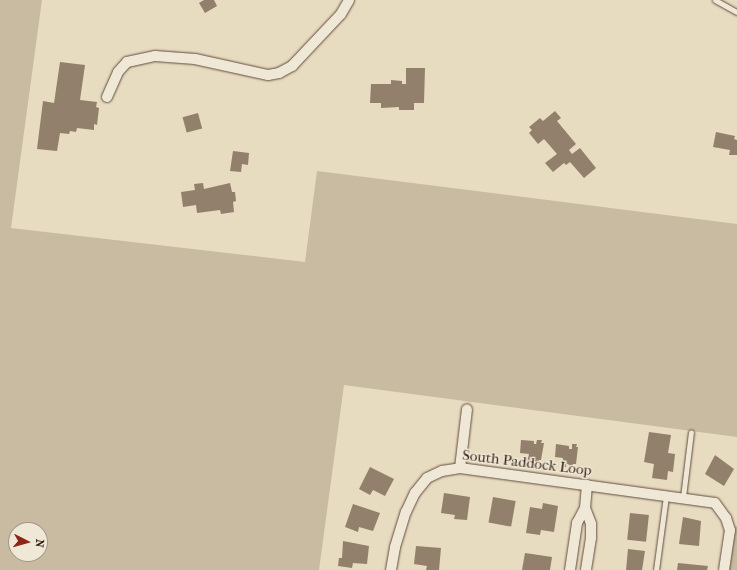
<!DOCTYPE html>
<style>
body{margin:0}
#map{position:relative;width:737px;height:570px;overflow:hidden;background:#e7dbc0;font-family:"IM FELL French Canon",serif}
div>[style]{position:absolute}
.green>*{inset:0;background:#c9bba2}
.building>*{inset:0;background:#927f6c;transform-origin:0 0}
.roads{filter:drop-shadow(0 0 1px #624c3d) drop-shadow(0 0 1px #624c3d)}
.service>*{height:5px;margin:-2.5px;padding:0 2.5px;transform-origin:2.5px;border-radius:2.5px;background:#efe8d6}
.minor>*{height:10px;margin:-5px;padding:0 5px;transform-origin:5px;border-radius:5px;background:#efe8d6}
span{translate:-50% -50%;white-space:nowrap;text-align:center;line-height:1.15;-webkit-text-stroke:3px #efe8d6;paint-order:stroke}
.street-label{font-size:15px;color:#351c11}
.north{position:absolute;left:8px;top:522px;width:40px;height:40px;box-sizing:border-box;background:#efe8d6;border:1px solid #a59687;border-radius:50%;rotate:96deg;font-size:11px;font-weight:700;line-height:16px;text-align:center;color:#351c11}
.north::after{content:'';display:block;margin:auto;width:14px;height:18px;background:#8f2418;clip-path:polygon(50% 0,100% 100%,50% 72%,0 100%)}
</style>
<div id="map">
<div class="green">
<i style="clip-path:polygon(evenodd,0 0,42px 0,11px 228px,305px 262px,317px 171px,737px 224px,737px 437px,344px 385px,319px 570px,0 570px,0 0,16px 530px,40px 530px,40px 554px,16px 554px,16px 530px)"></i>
<i style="clip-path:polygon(737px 526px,737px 570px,724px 570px,730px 530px)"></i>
</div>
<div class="building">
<i style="clip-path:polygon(204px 0,214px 0,217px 6px,205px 13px,199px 3px)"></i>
<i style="clip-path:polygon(60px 62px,85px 65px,80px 100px,97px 102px,96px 107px,99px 108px,97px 125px,94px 124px,94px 130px,77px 128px,76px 132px,70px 131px,69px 134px,60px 133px,57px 151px,37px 149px,43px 101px,54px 103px)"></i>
<i style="clip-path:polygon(406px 68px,425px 68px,424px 103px,414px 103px,414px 110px,399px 110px,399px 107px,381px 108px,381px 103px,370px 103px,371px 84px,391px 84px,391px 80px,402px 81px,402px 84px,406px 84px)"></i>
<i style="clip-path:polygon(555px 111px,561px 118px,557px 121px,576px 144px,569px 150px,572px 154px,580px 148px,596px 168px,584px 178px,570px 162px,566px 165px,564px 163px,553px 172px,545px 163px,557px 154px,544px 139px,538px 144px,529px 133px,532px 130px,529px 127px,540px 118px,543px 121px)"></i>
<i style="left:198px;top:113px;width:16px;height:16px;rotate:75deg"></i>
<i style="clip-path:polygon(716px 132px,735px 136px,734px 139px,737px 140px,737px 155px,729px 155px,730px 150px,713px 147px)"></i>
<i style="clip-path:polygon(233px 151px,249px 153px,248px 165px,242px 164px,241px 172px,230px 171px)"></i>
<i style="clip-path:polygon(203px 183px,204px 189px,230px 183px,232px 192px,235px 192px,236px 201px,233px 202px,234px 212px,221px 214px,220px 210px,197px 213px,196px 205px,183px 207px,181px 192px,195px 190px,194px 184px)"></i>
<i style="clip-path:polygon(649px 432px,671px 435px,668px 453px,675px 454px,673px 472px,668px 471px,667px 480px,652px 478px,654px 464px,644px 462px)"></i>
<i style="clip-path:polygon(521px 440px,534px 441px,534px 444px,536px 444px,537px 440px,542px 440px,541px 443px,544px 443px,541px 460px,539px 460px,539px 462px,534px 462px,534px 459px,531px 459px,531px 463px,527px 463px,529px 454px,520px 453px)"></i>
<i style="clip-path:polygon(556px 444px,569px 446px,569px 449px,572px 449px,572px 444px,577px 444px,576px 447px,578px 447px,576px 464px,573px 464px,573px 467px,566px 463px,566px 467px,562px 467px,563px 458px,555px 457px)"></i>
<i style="clip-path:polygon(715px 455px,734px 469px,724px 486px,705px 474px)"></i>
<i style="clip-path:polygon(370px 467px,394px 479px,385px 496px,373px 490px,370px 495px,359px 489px)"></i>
<i style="clip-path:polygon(444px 493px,470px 497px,467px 520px,454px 519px,455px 515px,441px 513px)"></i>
<i style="left:493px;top:497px;width:23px;height:26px;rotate:10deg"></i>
<i style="clip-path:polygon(543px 503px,558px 506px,554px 532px,541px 530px,540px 535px,526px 533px,530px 507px,542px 509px)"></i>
<i style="clip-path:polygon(353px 504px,380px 513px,373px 531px,359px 527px,358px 532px,345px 527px)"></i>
<i style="left:630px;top:513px;width:19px;height:27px;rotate:6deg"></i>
<i style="clip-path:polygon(683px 517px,701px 521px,699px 546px,679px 544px)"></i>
<i style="clip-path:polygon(343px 541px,369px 546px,367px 564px,353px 563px,352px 568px,338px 566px,339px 558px,342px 558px)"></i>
<i style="clip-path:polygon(416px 546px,441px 548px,439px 570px,426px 570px,427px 566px,414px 564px)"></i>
<i style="clip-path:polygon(628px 549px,645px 551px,642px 570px,626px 570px)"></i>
<i style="clip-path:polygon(525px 553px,552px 557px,550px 570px,522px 570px)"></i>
<i style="clip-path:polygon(678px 563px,708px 566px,707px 570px,677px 570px)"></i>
</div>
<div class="roads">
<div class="service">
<i style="left:715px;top:0;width:25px;rotate:29deg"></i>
<i style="left:683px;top:497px;width:65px;rotate:-83deg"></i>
<i style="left:656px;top:570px;width:75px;rotate:-82.3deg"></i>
</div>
<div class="minor">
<i style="left:107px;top:97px;width:27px;rotate:-66deg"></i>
<i style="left:118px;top:72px;width:13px;rotate:-48deg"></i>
<i style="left:127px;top:62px;width:29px;rotate:-12deg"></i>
<i style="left:155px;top:56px;width:40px;rotate:4.3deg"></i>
<i style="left:195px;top:59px;width:75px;rotate:12.4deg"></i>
<i style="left:268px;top:75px;width:11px;rotate:-10deg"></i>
<i style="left:279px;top:73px;width:15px;rotate:-28deg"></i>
<i style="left:292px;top:66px;width:71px;rotate:-46.7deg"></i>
<i style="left:341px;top:14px;width:16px;rotate:-60deg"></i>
<i style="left:460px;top:468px;width:59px;rotate:-83.2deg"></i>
<i style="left:585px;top:508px;width:17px;rotate:69deg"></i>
<i style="left:591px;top:524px;width:14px;rotate:90deg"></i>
<i style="left:591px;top:538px;width:32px;rotate:99deg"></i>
<i style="left:391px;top:570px;width:23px;rotate:-80deg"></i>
<i style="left:395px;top:547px;width:37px;rotate:-73deg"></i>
<i style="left:406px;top:512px;width:21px;rotate:-65deg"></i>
<i style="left:415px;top:493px;width:19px;rotate:-51deg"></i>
<i style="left:427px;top:478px;width:17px;rotate:-25deg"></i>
<i style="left:442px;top:471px;width:18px;rotate:-9deg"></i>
<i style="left:460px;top:468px;width:257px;rotate:7.8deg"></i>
<i style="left:715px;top:503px;width:19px;rotate:54deg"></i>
<i style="left:726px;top:518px;width:13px;rotate:72deg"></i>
<i style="left:730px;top:530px;width:40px;rotate:98.5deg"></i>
<i style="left:570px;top:570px;width:48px;rotate:-81.5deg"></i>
<i style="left:577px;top:523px;width:17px;rotate:-62deg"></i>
<i style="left:585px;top:508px;width:23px;rotate:-85deg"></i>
</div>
</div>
<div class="street-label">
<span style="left:527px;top:463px;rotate:7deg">South Paddock Loop</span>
</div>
<div class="north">N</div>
</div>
